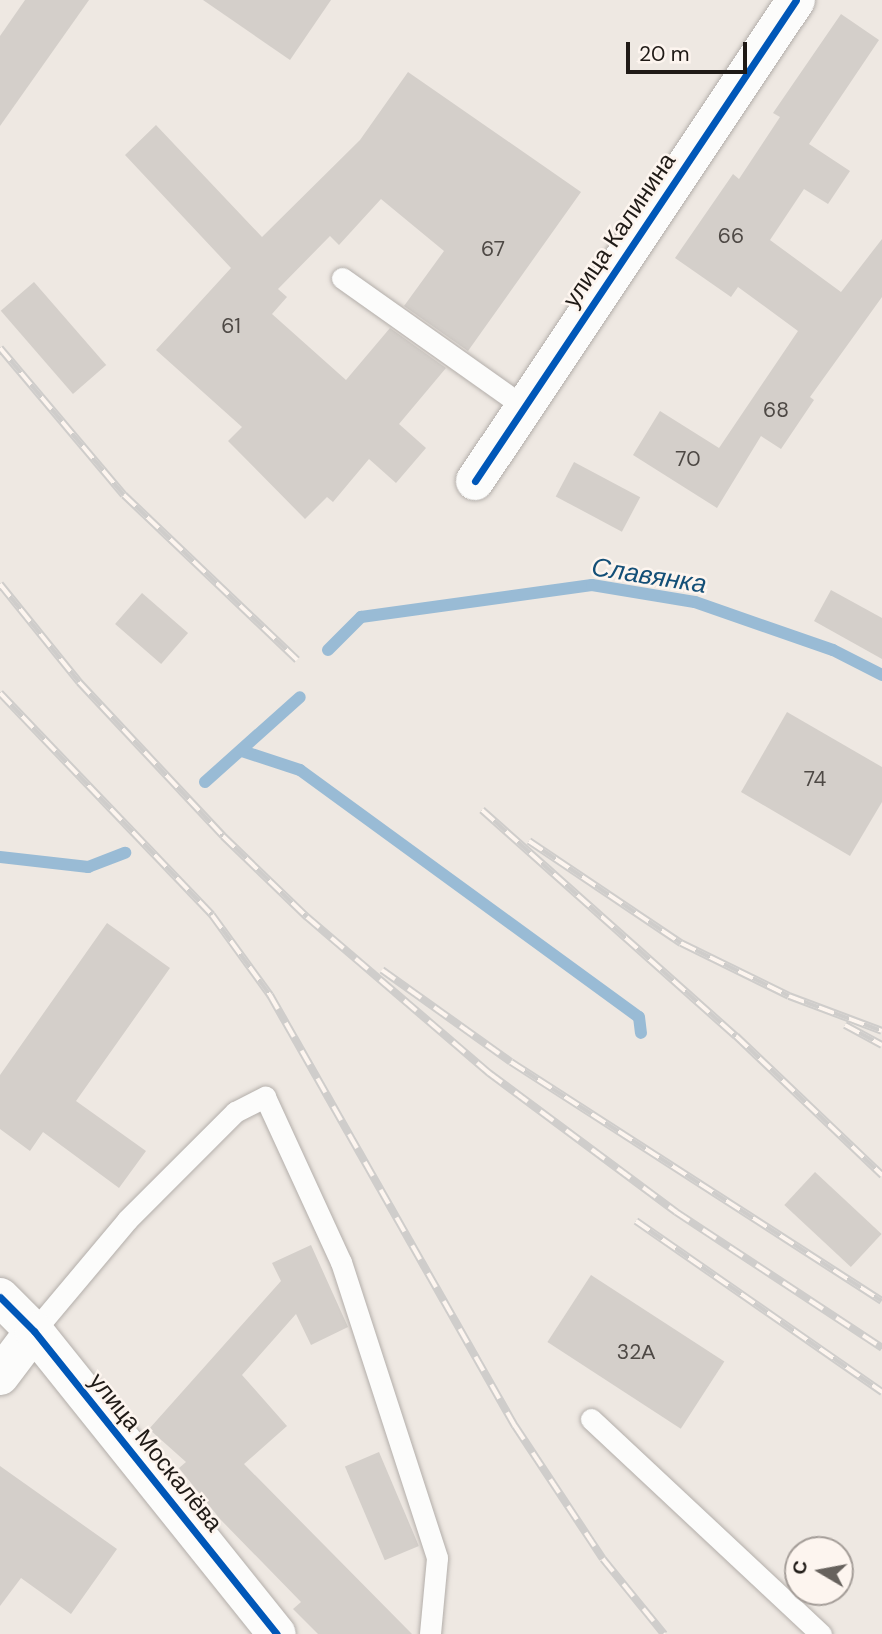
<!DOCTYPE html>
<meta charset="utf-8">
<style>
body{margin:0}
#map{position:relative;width:882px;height:1634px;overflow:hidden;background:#eee8e2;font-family:"DM Sans",sans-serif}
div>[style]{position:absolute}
.stream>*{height:12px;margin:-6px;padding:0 6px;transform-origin:6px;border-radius:6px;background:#99bbd5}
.building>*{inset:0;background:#d4cfca;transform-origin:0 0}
.roads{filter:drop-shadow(0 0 2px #b3aeaa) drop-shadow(0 0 2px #b3aeaa)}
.lane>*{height:21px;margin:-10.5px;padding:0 10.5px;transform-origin:10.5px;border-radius:10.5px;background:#fcfcfb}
.street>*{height:38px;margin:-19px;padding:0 19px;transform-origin:19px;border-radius:19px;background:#fcfcfb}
.secondary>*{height:38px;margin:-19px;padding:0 19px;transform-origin:19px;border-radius:19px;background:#fcfcfb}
.rail>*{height:8px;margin-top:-4px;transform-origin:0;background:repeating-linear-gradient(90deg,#fdf5ef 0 16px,#cfcdcb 0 32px);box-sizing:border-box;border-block:2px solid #cfcdcb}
.cycleway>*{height:7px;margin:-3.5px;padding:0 3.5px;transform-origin:3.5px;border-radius:3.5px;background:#0057b8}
span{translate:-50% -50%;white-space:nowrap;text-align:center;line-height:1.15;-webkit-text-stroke:5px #fdf5ef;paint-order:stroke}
.number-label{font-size:21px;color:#4e4945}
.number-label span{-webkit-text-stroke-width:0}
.street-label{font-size:24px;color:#1f1a16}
.water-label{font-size:26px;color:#144f77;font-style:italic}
.north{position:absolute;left:784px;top:1536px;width:70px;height:70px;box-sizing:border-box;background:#fdf5ef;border:2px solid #a49d98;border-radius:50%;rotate:280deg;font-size:19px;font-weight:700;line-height:28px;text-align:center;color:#1f1a16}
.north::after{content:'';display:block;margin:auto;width:24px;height:32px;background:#67625d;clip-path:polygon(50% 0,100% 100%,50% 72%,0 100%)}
.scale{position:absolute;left:626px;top:42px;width:121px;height:32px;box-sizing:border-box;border:4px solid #1f1a16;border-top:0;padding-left:9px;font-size:21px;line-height:24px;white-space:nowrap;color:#1f1a16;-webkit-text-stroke:5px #fdf5ef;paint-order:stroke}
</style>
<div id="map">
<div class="stream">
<i style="left:328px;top:650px;width:47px;rotate:-45deg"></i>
<i style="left:361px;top:617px;width:233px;rotate:-7.9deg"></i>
<i style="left:592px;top:585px;width:104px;rotate:9.4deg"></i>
<i style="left:695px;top:602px;width:146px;rotate:19.2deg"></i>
<i style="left:833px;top:650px;width:55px;rotate:27deg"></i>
<i style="left:242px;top:751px;width:61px;rotate:18.1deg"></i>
<i style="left:300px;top:770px;width:419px;rotate:36.1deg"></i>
<i style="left:639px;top:1017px;width:16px;rotate:83deg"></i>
<i style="left:205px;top:782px;width:127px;rotate:-41.8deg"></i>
<i style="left:0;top:857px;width:89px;rotate:6.5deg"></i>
<i style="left:88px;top:867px;width:40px;rotate:-21deg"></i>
</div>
<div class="building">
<i style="clip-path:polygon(25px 0,89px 0,0 126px,0 36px)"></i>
<i style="clip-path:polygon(203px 0,331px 0,290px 60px)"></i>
<i style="clip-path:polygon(841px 14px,879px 40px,809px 144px,850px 171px,828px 204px,804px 189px,770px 240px,841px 292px,882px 239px,882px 297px,810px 397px,814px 400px,781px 449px,761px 436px,717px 508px,633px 455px,660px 411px,719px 448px,798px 331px,738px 287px,731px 297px,675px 258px,733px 174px,739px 179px,780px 117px,773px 113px)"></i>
<i style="clip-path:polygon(408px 72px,581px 192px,468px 351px,404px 306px,444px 251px,381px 199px,339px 245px,330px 236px,278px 289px,287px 297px,272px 314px,346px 380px,390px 328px,446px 368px,399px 424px,426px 448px,396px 483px,369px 459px,333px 502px,327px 497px,305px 519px,228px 441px,242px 427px,156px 350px,231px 268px,125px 155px,156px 125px,262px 237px,360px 140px)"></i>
<i style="left:34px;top:282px;width:110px;height:44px;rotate:49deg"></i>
<i style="left:574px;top:462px;width:75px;height:39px;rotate:28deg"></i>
<i style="clip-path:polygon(831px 590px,882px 618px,882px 659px,814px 621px)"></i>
<i style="left:142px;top:593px;width:61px;height:41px;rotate:41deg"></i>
<i style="clip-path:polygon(787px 712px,882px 767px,882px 802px,850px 856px,741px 792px)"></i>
<i style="clip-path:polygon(107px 923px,170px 968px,76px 1101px,146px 1151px,119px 1188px,43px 1132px,30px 1151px,0 1129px,0 1075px)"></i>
<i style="left:815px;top:1172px;width:91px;height:45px;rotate:43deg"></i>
<i style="clip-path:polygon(311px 1245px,348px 1327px,311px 1345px,296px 1314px,242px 1375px,287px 1426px,244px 1464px,412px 1634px,318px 1634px,293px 1609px,301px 1602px,220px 1519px,179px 1468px,186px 1462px,149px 1429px,281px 1281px,272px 1263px)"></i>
<i style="left:591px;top:1275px;width:159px;height:80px;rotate:33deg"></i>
<i style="left:379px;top:1452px;width:102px;height:37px;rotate:67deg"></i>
<i style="clip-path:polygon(0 1466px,117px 1549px,71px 1614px,21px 1578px,0 1606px)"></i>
</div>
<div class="roads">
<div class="lane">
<i style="left:342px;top:278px;width:223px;rotate:35.3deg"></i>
<i style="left:34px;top:1331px;width:145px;rotate:-50deg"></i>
<i style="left:127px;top:1220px;width:153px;rotate:-45deg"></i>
<i style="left:235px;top:1112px;width:34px;rotate:-27deg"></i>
<i style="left:265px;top:1097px;width:182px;rotate:65.3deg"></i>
<i style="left:341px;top:1262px;width:311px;rotate:72deg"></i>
<i style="left:437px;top:1558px;width:76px;rotate:95.3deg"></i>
<i style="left:591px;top:1419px;width:315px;rotate:43.1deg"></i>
</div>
<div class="street">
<i style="left:475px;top:481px;width:578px;rotate:-56.28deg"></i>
<i style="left:0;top:1376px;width:56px;rotate:-52.9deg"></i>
</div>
<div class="secondary">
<i style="left:0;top:1297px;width:48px;rotate:45deg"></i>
<i style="left:34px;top:1331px;width:388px;rotate:51.3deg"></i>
</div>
</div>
<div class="rail">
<i style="left:0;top:348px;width:192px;rotate:49.9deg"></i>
<i style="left:124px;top:495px;width:239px;rotate:43.6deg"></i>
<i style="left:0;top:584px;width:126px;rotate:51.1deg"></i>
<i style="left:79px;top:682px;width:211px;rotate:46.9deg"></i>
<i style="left:223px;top:836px;width:117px;rotate:44deg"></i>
<i style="left:307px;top:917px;width:240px;rotate:40.6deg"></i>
<i style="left:489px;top:1073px;width:233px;rotate:36.6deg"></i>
<i style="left:676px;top:1212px;width:247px;rotate:33.4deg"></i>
<i style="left:0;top:693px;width:307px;rotate:46.3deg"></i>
<i style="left:212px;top:915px;width:99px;rotate:54.1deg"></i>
<i style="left:270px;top:995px;width:496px;rotate:60.4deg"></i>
<i style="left:515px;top:1426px;width:159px;rotate:56.5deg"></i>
<i style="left:603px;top:1559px;width:97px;rotate:50.9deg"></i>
<i style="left:482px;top:810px;width:340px;rotate:41.7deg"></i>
<i style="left:736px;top:1036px;width:202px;rotate:43.6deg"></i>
<i style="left:529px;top:841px;width:183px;rotate:33.9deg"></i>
<i style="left:681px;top:943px;width:120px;rotate:26.1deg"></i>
<i style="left:789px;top:996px;width:99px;rotate:20.6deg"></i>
<i style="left:382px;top:970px;width:158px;rotate:35.5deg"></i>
<i style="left:511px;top:1062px;width:441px;rotate:32.8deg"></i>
<i style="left:845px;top:1025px;width:42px;rotate:28.4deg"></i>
<i style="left:636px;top:1221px;width:300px;rotate:34.8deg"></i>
</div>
<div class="cycleway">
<i style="left:475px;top:481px;width:578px;rotate:-56.28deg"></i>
<i style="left:0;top:1297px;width:48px;rotate:45deg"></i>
<i style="left:34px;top:1331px;width:388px;rotate:51.3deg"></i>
</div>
<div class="number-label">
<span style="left:731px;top:236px">66</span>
<span style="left:493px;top:249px">67</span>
<span style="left:231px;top:326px">61</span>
<span style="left:776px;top:410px">68</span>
<span style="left:688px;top:459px">70</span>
<span style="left:815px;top:779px">74</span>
<span style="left:636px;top:1352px">32А</span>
</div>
<div class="street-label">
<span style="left:619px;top:230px;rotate:-56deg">улица Калинина</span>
<span style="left:156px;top:1452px;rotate:51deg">улица Москалёва</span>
</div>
<div class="water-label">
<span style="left:649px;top:576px;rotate:9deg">Славянка</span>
</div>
<div class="north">С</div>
<div class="scale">20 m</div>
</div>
